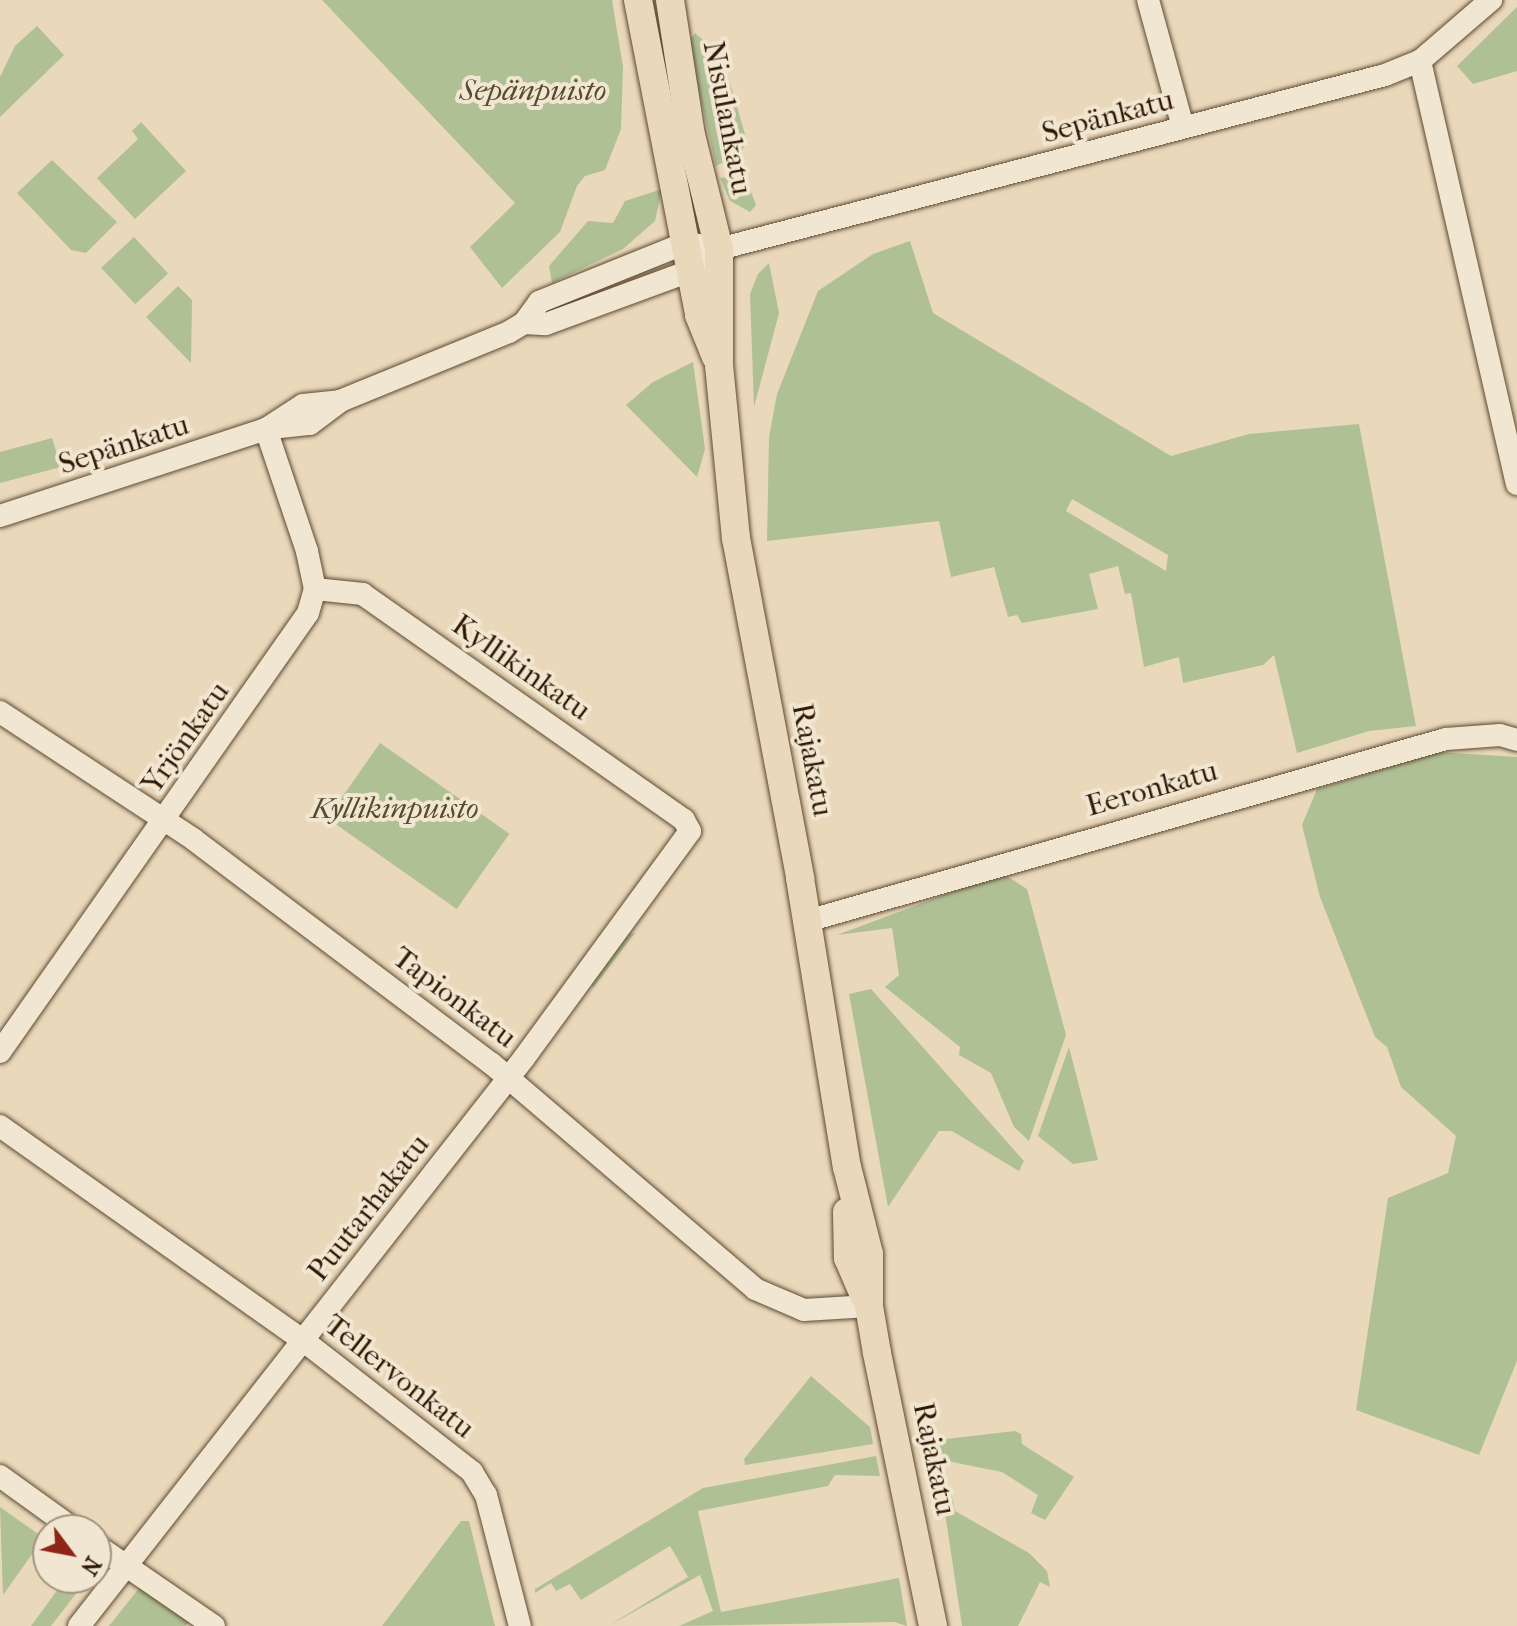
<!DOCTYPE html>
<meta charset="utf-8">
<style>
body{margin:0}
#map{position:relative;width:1517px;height:1626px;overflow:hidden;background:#ead8ba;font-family:"IM FELL French Canon",serif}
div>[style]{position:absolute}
.green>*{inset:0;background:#b0c095;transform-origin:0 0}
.roads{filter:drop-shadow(0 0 2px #5e4930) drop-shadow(0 0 2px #5e4930)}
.minor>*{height:22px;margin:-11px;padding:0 11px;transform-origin:11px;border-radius:11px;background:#f1e6d2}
.major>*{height:28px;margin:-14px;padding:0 14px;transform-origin:14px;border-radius:14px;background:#ead8ba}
span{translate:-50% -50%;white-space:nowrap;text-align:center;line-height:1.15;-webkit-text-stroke:8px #f1e6d2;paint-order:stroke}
.park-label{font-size:30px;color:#564b2e;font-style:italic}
.street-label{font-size:30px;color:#301902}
.north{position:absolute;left:32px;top:1514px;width:80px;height:80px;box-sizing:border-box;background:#f1e6d2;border:2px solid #a4947f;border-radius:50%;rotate:122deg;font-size:22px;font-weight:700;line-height:32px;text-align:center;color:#301902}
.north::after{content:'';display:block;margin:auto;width:28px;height:36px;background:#8f2418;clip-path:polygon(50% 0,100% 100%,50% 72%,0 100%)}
</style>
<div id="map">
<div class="green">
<i style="clip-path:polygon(322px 0,612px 0,623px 67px,621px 129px,605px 170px,585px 176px,577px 186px,560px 232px,502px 288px,470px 247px,515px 203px)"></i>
<i style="clip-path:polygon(1517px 7px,1517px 71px,1473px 84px,1457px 66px)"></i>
<i style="clip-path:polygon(37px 26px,64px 55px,0 117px,0 77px,15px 46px)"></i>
<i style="clip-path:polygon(695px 33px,722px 56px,747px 141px,741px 153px,716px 166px,688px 43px)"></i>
<i style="clip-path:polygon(141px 122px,186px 171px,135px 219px,97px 178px,138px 139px,132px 131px)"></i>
<i style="clip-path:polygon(52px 160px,117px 222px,86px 253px,71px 250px,17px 193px)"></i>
<i style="clip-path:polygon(745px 176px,756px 205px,750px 212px,730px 201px,720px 178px)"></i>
<i style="clip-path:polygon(662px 189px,655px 221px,623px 249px,552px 283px,549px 266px,588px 221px,613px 223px,625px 201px)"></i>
<i style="left:134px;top:237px;width:50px;height:45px;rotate:47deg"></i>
<i style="clip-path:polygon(evenodd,910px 241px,933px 313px,1171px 456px,1249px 434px,1359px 424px,1416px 726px,1369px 731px,1297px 753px,1274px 655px,1263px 665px,1183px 683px,1179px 657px,1144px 667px,1131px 593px,1125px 594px,1118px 566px,1089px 574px,1098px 609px,1022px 623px,1017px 615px,1008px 617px,994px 567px,951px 577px,939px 521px,767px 541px,769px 437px,777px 394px,818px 291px,873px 254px,910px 241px,1072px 499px,1168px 555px,1166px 571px,1066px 511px,1072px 499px)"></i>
<i style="clip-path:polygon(769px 263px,779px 313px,754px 407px,750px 294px,758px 274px)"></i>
<i style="clip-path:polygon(178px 286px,192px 300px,191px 363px,146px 317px)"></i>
<i style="clip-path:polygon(693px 362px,705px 449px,697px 477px,626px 405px,653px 382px)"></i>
<i style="clip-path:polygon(52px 438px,61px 467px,0 483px,0 452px)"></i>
<i style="left:380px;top:743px;width:158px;height:92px;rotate:35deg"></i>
<i style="clip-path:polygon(1438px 752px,1517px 757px,1517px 1361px,1479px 1455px,1356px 1410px,1388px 1198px,1448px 1173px,1456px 1136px,1401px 1087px,1387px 1047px,1375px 1037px,1320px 897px,1302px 825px,1317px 789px)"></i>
<i style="clip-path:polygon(1002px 873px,1027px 889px,1066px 1035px,1029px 1141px,1014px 1127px,991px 1073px,959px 1055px,960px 1047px,885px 987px,899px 975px,892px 928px,837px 935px)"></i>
<i style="clip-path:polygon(635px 933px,593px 988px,591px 980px,626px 934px)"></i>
<i style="clip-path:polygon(871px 989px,1024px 1161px,1019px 1171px,952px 1131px,939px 1131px,888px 1207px,849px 994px)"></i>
<i style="clip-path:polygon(1069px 1047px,1098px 1160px,1073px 1164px,1038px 1136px)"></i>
<i style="clip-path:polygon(811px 1376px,870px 1427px,873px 1444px,745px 1465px,744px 1459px)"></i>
<i style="clip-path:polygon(1015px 1431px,1021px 1434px,1022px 1444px,1074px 1477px,1045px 1520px,1031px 1513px,1038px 1495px,1002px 1472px,937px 1459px,937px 1440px)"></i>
<i style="clip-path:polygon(876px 1456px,880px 1476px,835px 1475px,828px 1486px,698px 1511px,721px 1612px,899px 1578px,907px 1626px,894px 1622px,679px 1626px,713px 1611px,700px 1575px,608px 1626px,688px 1577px,670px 1546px,581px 1600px,570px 1584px,556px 1591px,551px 1583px,535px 1593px,535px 1589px,703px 1488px)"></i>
<i style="clip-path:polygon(940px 1480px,950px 1488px,955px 1511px,1029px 1553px,1047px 1571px,1050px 1587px,1040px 1582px,1018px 1626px,962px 1626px)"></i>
<i style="clip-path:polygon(0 1507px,48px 1541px,48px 1549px,40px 1543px,3px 1595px)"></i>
<i style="clip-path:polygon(461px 1521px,469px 1521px,495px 1626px,382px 1626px)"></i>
<i style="clip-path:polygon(66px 1578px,85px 1578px,85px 1582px,51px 1626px,31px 1626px)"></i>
<i style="clip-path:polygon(140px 1587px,189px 1622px,186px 1626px,109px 1626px)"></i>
</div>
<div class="roads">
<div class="minor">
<i style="left:1148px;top:0;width:132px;rotate:74.6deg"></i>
<i style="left:1420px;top:61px;width:434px;rotate:77.1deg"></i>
<i style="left:524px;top:323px;width:22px;rotate:3deg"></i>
<i style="left:546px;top:324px;width:153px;rotate:-20.2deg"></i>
<i style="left:690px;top:271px;width:36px;rotate:-37deg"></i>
<i style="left:719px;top:249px;width:688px;rotate:-14.64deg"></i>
<i style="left:1385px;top:75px;width:38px;rotate:-22deg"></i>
<i style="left:1420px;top:61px;width:94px;rotate:-40.7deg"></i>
<i style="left:271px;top:428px;width:39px;rotate:-6deg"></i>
<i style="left:310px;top:424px;width:38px;rotate:-37deg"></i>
<i style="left:0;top:516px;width:280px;rotate:-18.1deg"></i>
<i style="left:266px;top:429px;width:44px;rotate:-33deg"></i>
<i style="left:303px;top:405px;width:37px;rotate:-6deg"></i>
<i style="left:340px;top:401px;width:183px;rotate:-22.2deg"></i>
<i style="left:509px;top:332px;width:17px;rotate:-31deg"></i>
<i style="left:524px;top:323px;width:26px;rotate:-54deg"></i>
<i style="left:539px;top:302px;width:158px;rotate:-21.9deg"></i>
<i style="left:686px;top:243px;width:12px;rotate:9deg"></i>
<i style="left:0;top:712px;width:231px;rotate:33.3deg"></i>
<i style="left:193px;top:839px;width:374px;rotate:37deg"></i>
<i style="left:492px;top:1064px;width:346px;rotate:40.5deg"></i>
<i style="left:755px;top:1289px;width:53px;rotate:23.2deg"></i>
<i style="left:804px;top:1310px;width:65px;rotate:-3.5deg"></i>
<i style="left:807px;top:921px;width:664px;rotate:-15.9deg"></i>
<i style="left:1446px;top:739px;width:54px;rotate:-4.2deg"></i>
<i style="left:1500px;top:735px;width:18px;rotate:16deg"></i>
<i style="left:0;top:1052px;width:536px;rotate:-54.95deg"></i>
<i style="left:308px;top:613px;width:25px;rotate:-74deg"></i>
<i style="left:315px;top:589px;width:39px;rotate:-102deg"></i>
<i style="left:307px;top:551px;width:129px;rotate:-108.6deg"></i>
<i style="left:0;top:1126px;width:372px;rotate:35.3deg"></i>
<i style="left:304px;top:1341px;width:213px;rotate:37.9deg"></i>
<i style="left:472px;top:1472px;width:27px;rotate:59deg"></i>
<i style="left:486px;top:1495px;width:135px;rotate:75.5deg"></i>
<i style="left:0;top:1476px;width:92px;rotate:35.8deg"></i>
<i style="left:96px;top:1545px;width:143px;rotate:34.5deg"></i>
<i style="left:79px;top:1626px;width:722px;rotate:-51.92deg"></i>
<i style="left:524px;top:1058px;width:281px;rotate:-53.8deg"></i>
<i style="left:690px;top:831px;width:13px;rotate:-119deg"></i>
<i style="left:684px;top:820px;width:393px;rotate:-144.9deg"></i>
<i style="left:363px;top:594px;width:48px;rotate:-174.1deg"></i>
</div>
<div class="major">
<i style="left:638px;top:0;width:321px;rotate:79deg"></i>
<i style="left:699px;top:315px;width:45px;rotate:68deg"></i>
<i style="left:670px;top:0;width:137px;rotate:81.2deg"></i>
<i style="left:691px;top:135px;width:117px;rotate:76.2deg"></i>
<i style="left:719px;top:249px;width:116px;rotate:90deg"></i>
<i style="left:719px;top:365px;width:174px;rotate:84.4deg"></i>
<i style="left:736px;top:538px;width:346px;rotate:79.3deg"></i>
<i style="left:800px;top:878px;width:293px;rotate:80.8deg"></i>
<i style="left:847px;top:1167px;width:90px;rotate:75.8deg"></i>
<i style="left:869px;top:1254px;width:52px;rotate:90deg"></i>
<i style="left:869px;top:1306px;width:48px;rotate:80.3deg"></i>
<i style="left:877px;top:1353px;width:279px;rotate:78.4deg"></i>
<i style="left:847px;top:1212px;width:46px;rotate:88.8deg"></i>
<i style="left:848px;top:1258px;width:40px;rotate:66.6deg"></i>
</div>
</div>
<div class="park-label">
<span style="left:533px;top:91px">Sepänpuisto</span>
<span style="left:395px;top:809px">Kyllikinpuisto</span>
</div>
<div class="street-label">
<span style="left:1108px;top:117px;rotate:-15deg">Sepänkatu</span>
<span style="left:727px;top:118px;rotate:79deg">Nisulankatu</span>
<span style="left:124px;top:445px;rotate:-18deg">Sepänkatu</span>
<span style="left:521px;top:668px;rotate:35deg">Kyllikinkatu</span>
<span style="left:186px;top:738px;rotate:-55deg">Yrjönkatu</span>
<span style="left:812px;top:760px;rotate:79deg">Rajakatu</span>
<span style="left:1152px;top:789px;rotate:-16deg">Eeronkatu</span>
<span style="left:454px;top:998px;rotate:37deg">Tapionkatu</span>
<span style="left:369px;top:1208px;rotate:-52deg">Puutarhakatu</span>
<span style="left:399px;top:1377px;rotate:38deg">Tellervonkatu</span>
<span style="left:934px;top:1459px;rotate:78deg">Rajakatu</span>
</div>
<div class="north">N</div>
</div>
